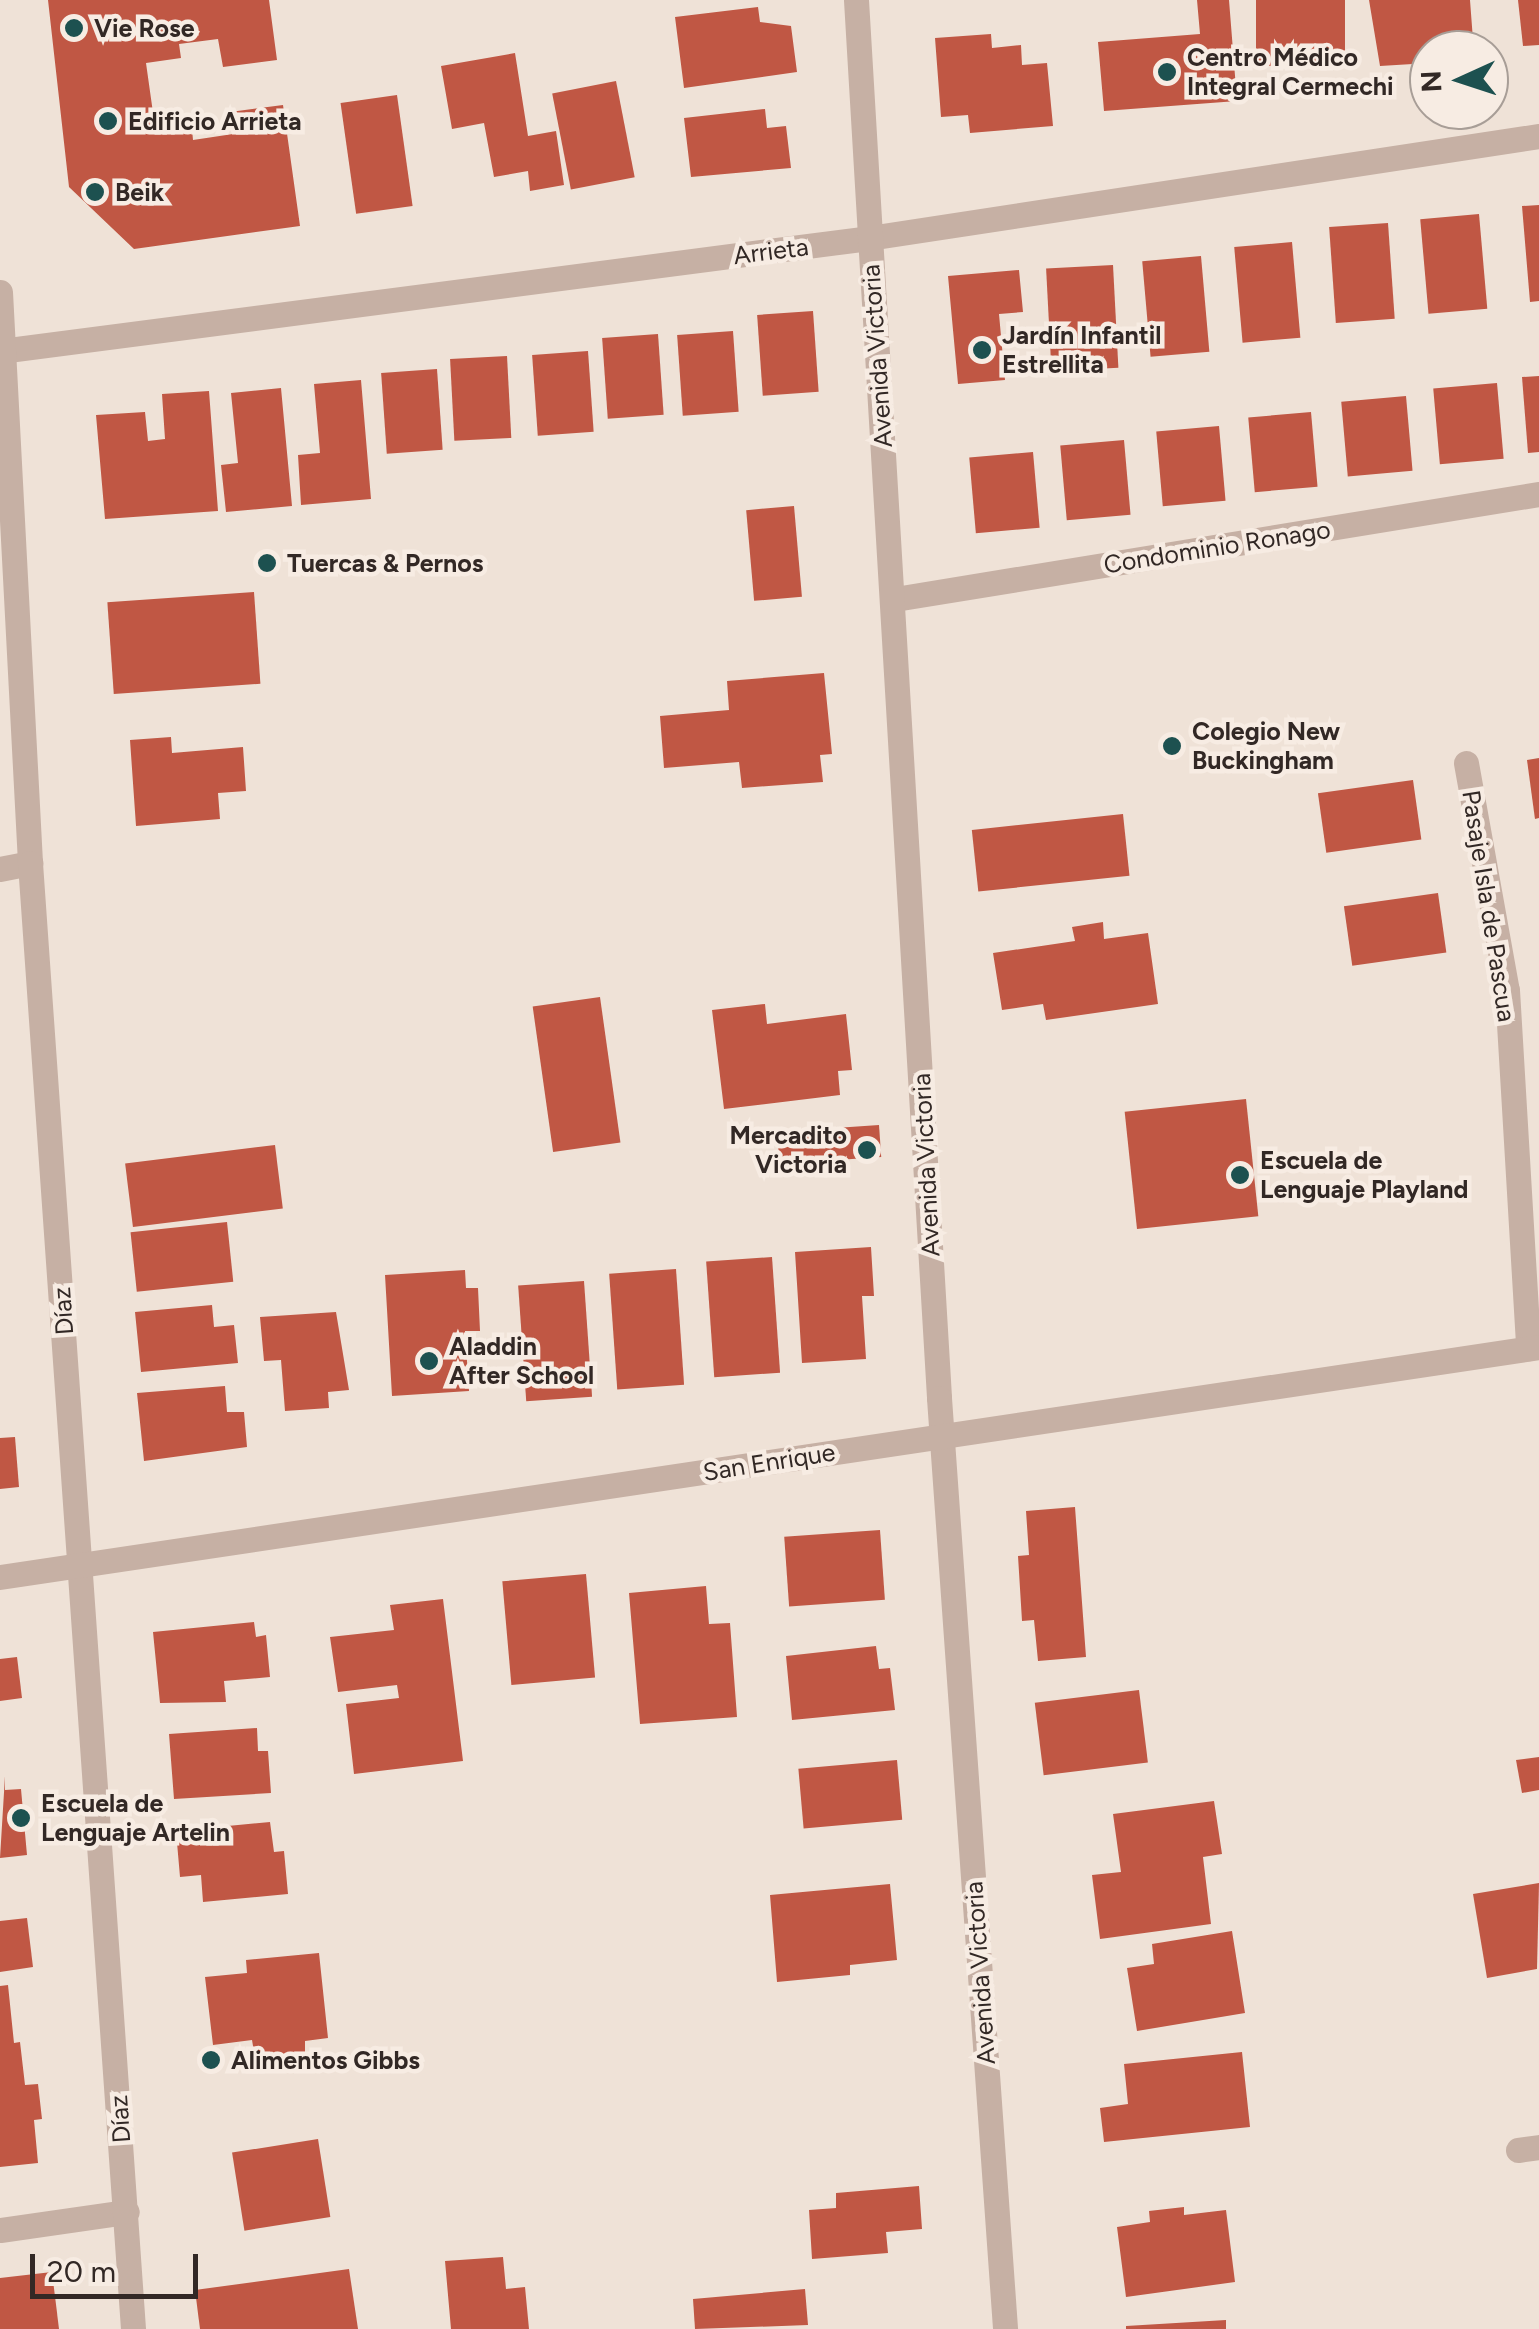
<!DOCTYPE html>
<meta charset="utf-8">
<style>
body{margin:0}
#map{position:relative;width:1539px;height:2329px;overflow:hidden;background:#efe2d7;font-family:Figtree,sans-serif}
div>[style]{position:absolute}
.building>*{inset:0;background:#c05744;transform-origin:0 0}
.service>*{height:25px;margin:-12.5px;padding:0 12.5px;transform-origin:12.5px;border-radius:12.5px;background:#c6b0a4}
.minor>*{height:25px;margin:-12.5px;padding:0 12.5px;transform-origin:12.5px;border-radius:12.5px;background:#c6b0a4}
.tertiary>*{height:25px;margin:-12.5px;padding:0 12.5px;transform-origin:12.5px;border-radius:12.5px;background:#c6b0a4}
.dots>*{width:28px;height:28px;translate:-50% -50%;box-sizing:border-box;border:5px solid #f7ece3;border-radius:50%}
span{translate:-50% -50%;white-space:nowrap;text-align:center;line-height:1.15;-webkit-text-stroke:9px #f7ece3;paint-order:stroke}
.poi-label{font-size:25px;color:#322825;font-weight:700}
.left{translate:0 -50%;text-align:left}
.right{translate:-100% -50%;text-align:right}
.street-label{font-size:25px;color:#322825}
.north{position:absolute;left:1409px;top:30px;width:100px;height:100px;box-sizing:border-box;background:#f7ece3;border:2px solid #a89e97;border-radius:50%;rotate:267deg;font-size:28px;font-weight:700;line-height:40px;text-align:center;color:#322825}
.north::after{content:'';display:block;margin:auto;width:35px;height:45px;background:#1d5150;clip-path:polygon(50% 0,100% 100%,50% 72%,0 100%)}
.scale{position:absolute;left:30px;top:2254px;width:168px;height:45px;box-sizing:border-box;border:5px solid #322825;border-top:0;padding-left:12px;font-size:30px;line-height:35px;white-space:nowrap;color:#322825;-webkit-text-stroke:8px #f7ece3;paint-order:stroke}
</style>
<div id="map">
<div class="building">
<i style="clip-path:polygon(48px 0,269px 0,277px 60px,223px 67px,218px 39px,179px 44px,181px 58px,146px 63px,156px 134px,192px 129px,193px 140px,233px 134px,230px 112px,283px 105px,300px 226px,134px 249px,69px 187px)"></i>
<i style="clip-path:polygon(1197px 0,1229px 0,1237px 101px,1104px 111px,1098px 42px,1200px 34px)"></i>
<i style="left:1256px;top:0;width:89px;height:66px"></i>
<i style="clip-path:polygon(1369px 0,1470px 0,1473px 40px,1466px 40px,1467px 50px,1429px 50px,1429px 63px,1380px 66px)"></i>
<i style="clip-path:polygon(1518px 0,1539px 0,1539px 45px,1523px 46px)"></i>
<i style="clip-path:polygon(758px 7px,760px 22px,791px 26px,797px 72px,684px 88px,675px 17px)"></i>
<i style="clip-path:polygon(991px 34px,992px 48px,1021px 45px,1022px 65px,1047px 63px,1053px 126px,970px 133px,968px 115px,941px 117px,935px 38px)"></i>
<i style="clip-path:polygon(515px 53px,528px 136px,556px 131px,564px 185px,530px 191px,528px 171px,494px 177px,484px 123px,452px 129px,441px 66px)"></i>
<i style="left:616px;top:81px;width:98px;height:65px;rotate:79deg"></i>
<i style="left:397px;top:95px;width:112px;height:57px;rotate:82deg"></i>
<i style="clip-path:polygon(765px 109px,767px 128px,786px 126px,791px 168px,691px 177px,684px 118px)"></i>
<i style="clip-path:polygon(1539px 205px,1539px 301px,1530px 302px,1522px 206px)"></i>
<i style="left:1479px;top:214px;width:95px;height:59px;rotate:85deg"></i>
<i style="left:1388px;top:223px;width:96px;height:59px;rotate:86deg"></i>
<i style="left:1292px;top:242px;width:96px;height:58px;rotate:85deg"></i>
<i style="left:1201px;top:256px;width:96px;height:59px;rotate:85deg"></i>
<i style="left:1113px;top:265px;width:103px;height:67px;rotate:87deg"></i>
<i style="clip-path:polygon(1019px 270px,1023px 312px,999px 314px,1005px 380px,958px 384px,948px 276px)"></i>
<i style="left:813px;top:311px;width:81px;height:56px;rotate:86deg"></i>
<i style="left:733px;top:331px;width:81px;height:56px;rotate:86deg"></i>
<i style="left:658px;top:334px;width:81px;height:56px;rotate:86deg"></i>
<i style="left:588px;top:351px;width:81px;height:56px;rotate:86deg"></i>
<i style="left:507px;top:356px;width:82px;height:57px;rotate:87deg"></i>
<i style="left:437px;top:369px;width:81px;height:56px;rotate:86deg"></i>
<i style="clip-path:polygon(1539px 376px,1539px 452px,1528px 453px,1522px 377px)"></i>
<i style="clip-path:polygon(361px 380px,371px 499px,301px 505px,298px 455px,320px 453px,314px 384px)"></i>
<i style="left:1497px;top:383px;width:76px;height:64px;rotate:85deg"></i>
<i style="clip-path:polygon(281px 388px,292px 506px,226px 512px,221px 465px,238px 463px,231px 393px)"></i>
<i style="clip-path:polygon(209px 391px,218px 511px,105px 519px,96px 415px,145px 412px,148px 441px,165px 439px,162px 394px)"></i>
<i style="left:1406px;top:396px;width:75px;height:65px;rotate:85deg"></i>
<i style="left:1311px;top:412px;width:75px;height:63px;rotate:85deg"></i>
<i style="left:1219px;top:426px;width:75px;height:63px;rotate:85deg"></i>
<i style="left:1124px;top:440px;width:75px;height:64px;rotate:85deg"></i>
<i style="left:1033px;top:452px;width:76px;height:64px;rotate:85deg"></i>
<i style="left:794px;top:506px;width:91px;height:48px;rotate:85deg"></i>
<i style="left:254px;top:592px;width:92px;height:147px;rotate:86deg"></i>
<i style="clip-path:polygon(824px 673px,832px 754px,820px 755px,823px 782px,742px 788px,739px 762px,664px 768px,660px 716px,729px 710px,727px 681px)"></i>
<i style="clip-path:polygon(171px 737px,172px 753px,243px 747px,246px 791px,218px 793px,220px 819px,136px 826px,130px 740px)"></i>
<i style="clip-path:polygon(1539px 758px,1539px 818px,1535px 819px,1527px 760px)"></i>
<i style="left:1413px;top:780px;width:60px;height:96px;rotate:82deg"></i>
<i style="left:1123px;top:814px;width:62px;height:152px;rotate:84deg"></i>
<i style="left:1438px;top:893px;width:60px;height:95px;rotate:82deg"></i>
<i style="clip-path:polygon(1103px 922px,1104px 939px,1148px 933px,1158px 1004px,1046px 1020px,1043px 1004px,1002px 1010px,993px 953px,1075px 941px,1072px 927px)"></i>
<i style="left:600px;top:997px;width:147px;height:68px;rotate:82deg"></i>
<i style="clip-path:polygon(765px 1004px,767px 1024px,846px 1014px,852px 1070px,838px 1071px,840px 1095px,724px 1109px,712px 1010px)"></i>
<i style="left:1246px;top:1099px;width:118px;height:122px;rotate:84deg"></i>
<i style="left:879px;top:1125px;width:32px;height:102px;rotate:86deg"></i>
<i style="left:275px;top:1145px;width:64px;height:151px;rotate:83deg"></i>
<i style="left:227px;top:1222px;width:60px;height:97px;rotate:84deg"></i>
<i style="clip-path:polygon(871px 1247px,874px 1296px,862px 1296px,866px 1359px,802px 1363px,795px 1252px)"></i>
<i style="left:772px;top:1257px;width:116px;height:66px;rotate:86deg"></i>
<i style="left:676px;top:1269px;width:116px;height:67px;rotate:86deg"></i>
<i style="clip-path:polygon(465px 1270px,466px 1288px,478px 1288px,480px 1331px,465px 1331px,469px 1391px,392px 1396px,385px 1275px)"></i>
<i style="left:584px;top:1281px;width:116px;height:66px;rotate:86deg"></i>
<i style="clip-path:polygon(212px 1305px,214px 1327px,234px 1325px,238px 1363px,141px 1372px,135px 1312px)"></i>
<i style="clip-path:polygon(336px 1312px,349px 1390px,328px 1392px,329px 1408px,285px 1411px,281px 1360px,264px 1361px,260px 1317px)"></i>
<i style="clip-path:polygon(225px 1386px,227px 1412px,244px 1412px,247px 1447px,144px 1461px,137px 1393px)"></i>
<i style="clip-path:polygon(15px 1437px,19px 1487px,0 1489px,0 1438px)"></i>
<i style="clip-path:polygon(1075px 1507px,1086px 1657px,1038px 1661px,1034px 1620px,1022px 1621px,1018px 1556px,1029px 1555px,1026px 1511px)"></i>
<i style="left:880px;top:1530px;width:70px;height:96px;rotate:86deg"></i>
<i style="left:586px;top:1574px;width:104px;height:84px;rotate:85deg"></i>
<i style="clip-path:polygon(706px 1586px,709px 1624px,730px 1623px,737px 1717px,640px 1724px,629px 1593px)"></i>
<i style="clip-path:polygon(443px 1599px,463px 1761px,354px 1774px,346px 1704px,399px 1698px,397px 1685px,338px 1692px,330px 1637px,394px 1630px,390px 1605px)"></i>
<i style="clip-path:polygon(254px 1622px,256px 1637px,266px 1635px,270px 1677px,224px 1681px,226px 1702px,160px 1703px,153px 1632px)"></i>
<i style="clip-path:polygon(876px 1646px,879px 1669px,890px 1668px,895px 1710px,792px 1720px,786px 1656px)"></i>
<i style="clip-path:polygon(17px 1657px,22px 1698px,0 1701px,0 1659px)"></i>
<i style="left:1139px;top:1690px;width:73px;height:105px;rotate:83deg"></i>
<i style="clip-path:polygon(257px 1728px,258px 1751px,268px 1751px,271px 1793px,174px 1799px,169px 1734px)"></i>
<i style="clip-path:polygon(1539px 1757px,1539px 1790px,1522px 1793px,1516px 1760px)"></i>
<i style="left:897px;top:1760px;width:60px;height:99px;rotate:85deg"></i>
<i style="clip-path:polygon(5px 1776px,5px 1790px,21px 1789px,27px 1855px,0 1858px)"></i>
<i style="clip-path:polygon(1214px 1801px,1222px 1854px,1203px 1857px,1211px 1924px,1100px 1939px,1092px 1875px,1121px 1872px,1113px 1814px)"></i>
<i style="clip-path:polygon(270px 1822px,274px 1852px,284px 1851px,288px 1894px,203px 1902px,201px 1875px,180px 1877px,176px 1831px)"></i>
<i style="clip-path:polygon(1539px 1883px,1537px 1969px,1487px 1978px,1473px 1894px)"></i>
<i style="clip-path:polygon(890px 1884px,897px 1960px,850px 1965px,850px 1975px,777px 1982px,770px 1895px)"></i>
<i style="clip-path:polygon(27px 1918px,33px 1967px,0 1972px,0 1921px)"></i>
<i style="clip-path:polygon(1232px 1931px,1245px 2013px,1137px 2031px,1127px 1968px,1154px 1964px,1152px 1944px)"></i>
<i style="clip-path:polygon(319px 1953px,328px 2038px,305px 2041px,305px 2052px,255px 2058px,252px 2040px,213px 2045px,205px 1977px,247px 1973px,246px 1960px)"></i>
<i style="clip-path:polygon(8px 1985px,14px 2043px,20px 2042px,25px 2085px,38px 2084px,42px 2119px,34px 2120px,38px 2163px,0 2167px,0 1986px)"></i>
<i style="clip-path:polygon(1242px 2052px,1250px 2127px,1104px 2142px,1100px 2108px,1128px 2104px,1124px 2064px)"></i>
<i style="left:318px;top:2139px;width:79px;height:87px;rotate:81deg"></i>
<i style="clip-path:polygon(919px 2186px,922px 2229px,886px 2232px,888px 2253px,812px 2259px,809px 2210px,836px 2208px,836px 2193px)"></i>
<i style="clip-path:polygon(1184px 2207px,1184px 2215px,1226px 2210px,1235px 2282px,1126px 2297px,1117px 2227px,1150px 2222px,1149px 2211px)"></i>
<i style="clip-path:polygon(503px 2257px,506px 2289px,525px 2287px,529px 2329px,451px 2329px,445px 2261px)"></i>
<i style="clip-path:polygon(349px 2269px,358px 2329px,200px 2329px,195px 2290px)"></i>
<i style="clip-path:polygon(52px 2272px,59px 2329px,0 2329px,0 2278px)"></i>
<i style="clip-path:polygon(805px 2289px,808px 2325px,695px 2329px,693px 2299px)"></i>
<i style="clip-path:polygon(1226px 2320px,1226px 2329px,1126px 2329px,1126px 2326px)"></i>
</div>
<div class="service">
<i style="left:1518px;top:2150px;width:21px;rotate:-8deg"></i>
</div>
<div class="minor">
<i style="left:0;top:351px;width:876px;rotate:-7.41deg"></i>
<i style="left:869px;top:238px;width:678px;rotate:-8.66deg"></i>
<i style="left:895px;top:599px;width:653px;rotate:-9.26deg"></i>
<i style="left:1466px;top:763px;width:231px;rotate:79.8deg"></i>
<i style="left:1507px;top:990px;width:359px;rotate:86.6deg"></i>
<i style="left:0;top:869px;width:31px;rotate:-11deg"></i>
<i style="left:0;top:2230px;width:128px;rotate:-8.1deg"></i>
</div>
<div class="tertiary">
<i style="left:856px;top:0;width:1400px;rotate:86.6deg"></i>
<i style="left:939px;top:1398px;width:933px;rotate:85.94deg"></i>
<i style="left:0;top:292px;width:572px;rotate:86.99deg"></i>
<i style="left:30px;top:863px;width:1470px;rotate:85.98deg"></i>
<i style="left:0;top:1577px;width:1556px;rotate:-8.5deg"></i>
</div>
<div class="dots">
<i style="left:74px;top:28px;background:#1d5150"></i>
<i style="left:1167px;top:72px;background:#1d5150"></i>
<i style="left:108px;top:121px;background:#1d5150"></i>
<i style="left:95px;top:192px;background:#1d5150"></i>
<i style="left:982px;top:350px;background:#1d5150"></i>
<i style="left:267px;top:563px;background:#1d5150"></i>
<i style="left:1172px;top:746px;background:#1d5150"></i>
<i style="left:867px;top:1150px;background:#1d5150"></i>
<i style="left:1240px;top:1175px;background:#1d5150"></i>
<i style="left:429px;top:1361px;background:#1d5150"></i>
<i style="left:21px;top:1818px;background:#1d5150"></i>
<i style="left:211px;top:2060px;background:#1d5150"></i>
</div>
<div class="poi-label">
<span class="left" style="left:94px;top:28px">Vie Rose</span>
<span class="left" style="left:1187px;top:72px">Centro Médico<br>Integral Cermechi</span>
<span class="left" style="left:128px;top:121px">Edificio Arrieta</span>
<span class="left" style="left:115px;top:192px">Beik</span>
<span class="left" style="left:1002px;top:350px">Jardín Infantil<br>Estrellita</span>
<span class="left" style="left:287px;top:563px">Tuercas &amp; Pernos</span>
<span class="left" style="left:1192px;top:746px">Colegio New<br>Buckingham</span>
<span class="right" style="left:847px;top:1150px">Mercadito<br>Victoria</span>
<span class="left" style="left:1260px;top:1175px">Escuela de<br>Lenguaje Playland</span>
<span class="left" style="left:449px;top:1361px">Aladdin<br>After School</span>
<span class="left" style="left:41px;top:1818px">Escuela de<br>Lenguaje Artelin</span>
<span class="left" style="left:231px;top:2060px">Alimentos Gibbs</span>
</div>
<div class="street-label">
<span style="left:771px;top:251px;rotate:-7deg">Arrieta</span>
<span style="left:877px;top:356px;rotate:-94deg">Avenida Victoria</span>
<span style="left:1217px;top:547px;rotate:-9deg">Condominio Ronago</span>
<span style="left:1489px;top:906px;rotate:81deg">Pasaje Isla de Pascua</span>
<span style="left:926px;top:1165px;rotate:-93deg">Avenida Victoria</span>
<span style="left:63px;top:1311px;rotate:-94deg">Díaz</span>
<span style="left:769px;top:1462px;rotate:-9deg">San Enrique</span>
<span style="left:980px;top:1973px;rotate:-94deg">Avenida Victoria</span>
<span style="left:120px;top:2119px;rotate:-94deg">Díaz</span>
</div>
<div class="north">N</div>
<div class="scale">20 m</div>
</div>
